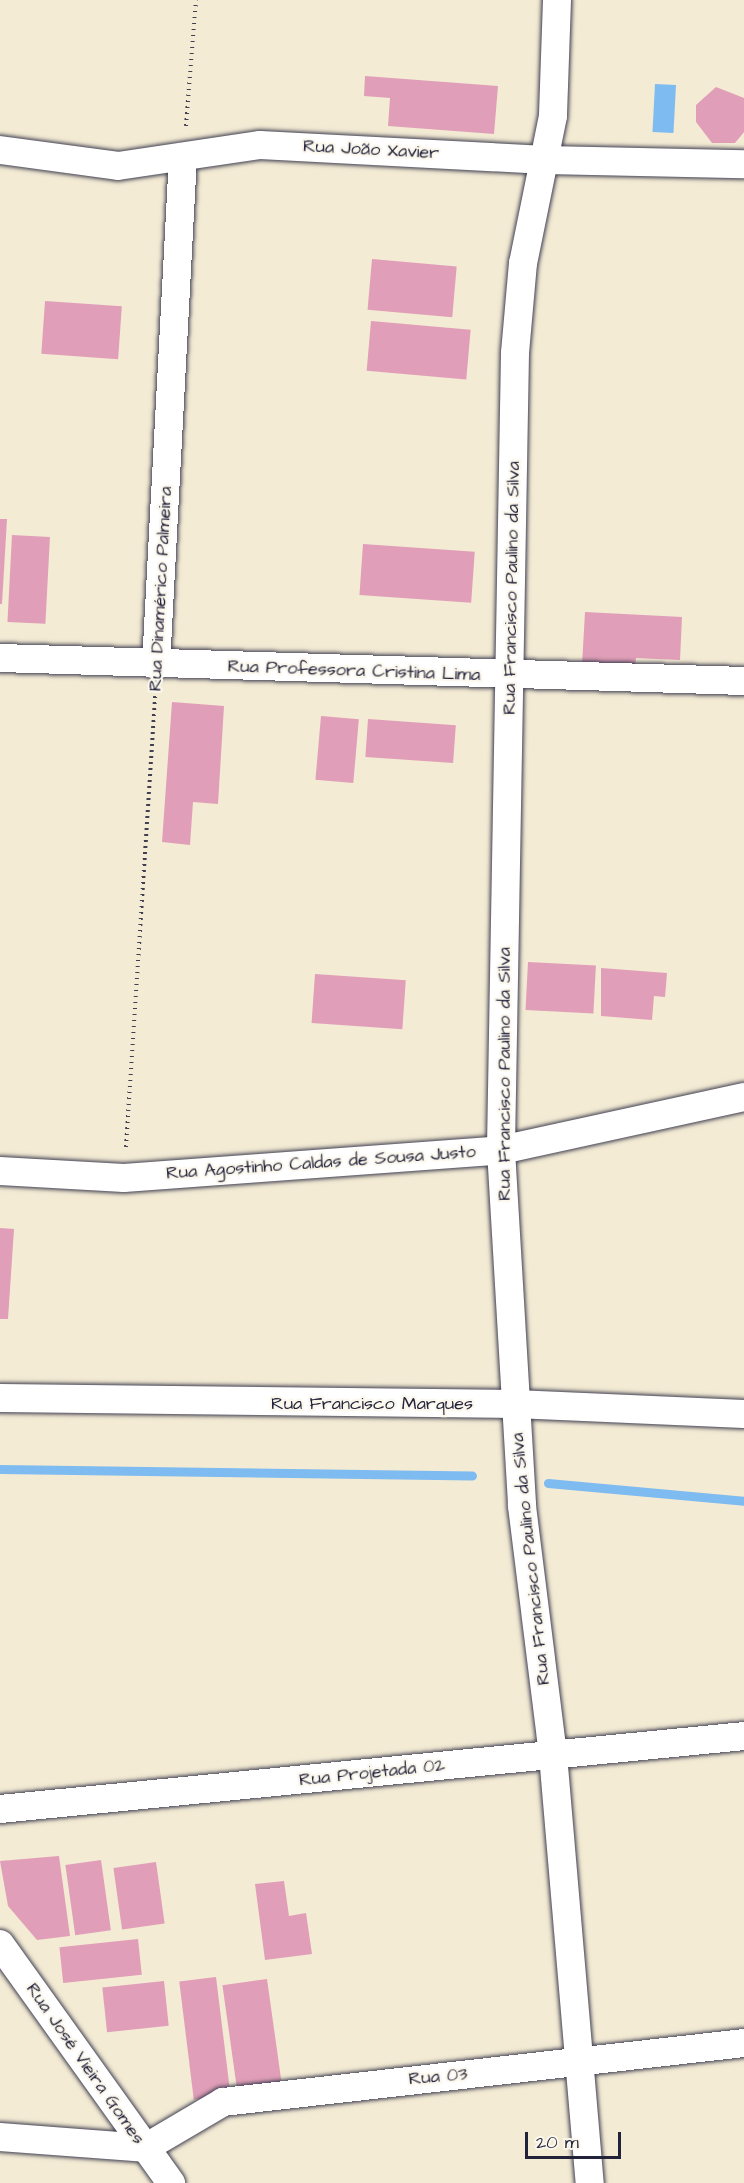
<!DOCTYPE html>
<meta charset="utf-8">
<style>
body{margin:0}
#map{position:relative;width:744px;height:2183px;overflow:hidden;background:#f3ebd4;font-family:"Architects Daughter",sans-serif}
div>[style]{position:absolute}
.water>*{inset:0;background:#7ebbf1;transform-origin:0 0}
.stream>*{height:9px;margin:-4.5px;padding:0 4.5px;transform-origin:4.5px;border-radius:4.5px;background:#7ebbf1}
.building>*{inset:0;background:#e19eb8;transform-origin:0 0}
.path>*{height:4px;margin-top:-2px;transform-origin:0;background:repeating-linear-gradient(90deg,#414052 0 1.5px,transparent 0 6px)}
.roads{filter:drop-shadow(0 0 2px #414052) drop-shadow(0 0 2px #414052)}
.street>*{height:28px;margin:-14px;padding:0 14px;transform-origin:14px;border-radius:14px;background:#fff}
span{translate:-50% -50%;white-space:nowrap;text-align:center;line-height:1.15;-webkit-text-stroke:4.5px #fbf7ec;paint-order:stroke}
.street-label{font-size:18px;color:#22223b}
.scale{position:absolute;left:525px;top:2132px;width:96px;height:27px;box-sizing:border-box;border:3px solid #22223b;border-top:0;padding-left:8px;font-size:18px;line-height:21px;white-space:nowrap;color:#22223b;-webkit-text-stroke:4px #fbf7ec;paint-order:stroke}
</style>
<div id="map">
<div class="water">
<i style="left:655px;top:84px;width:21px;height:48px;rotate:3deg"></i>
</div>
<div class="stream">
<i style="left:0;top:1469px;width:472px;rotate:0.8deg"></i>
<i style="left:548px;top:1483px;width:197px;rotate:5.2deg"></i>
</div>
<div class="building">
<i style="clip-path:polygon(365px 76px,498px 86px,494px 134px,388px 126px,390px 98px,364px 96px)"></i>
<i style="clip-path:polygon(716px 87px,744px 98px,744px 132px,735px 143px,712px 143px,696px 122px,696px 105px)"></i>
<i style="left:372px;top:259px;width:85px;height:51px;rotate:5deg"></i>
<i style="left:45px;top:301px;width:77px;height:53px;rotate:4deg"></i>
<i style="left:371px;top:321px;width:100px;height:50px;rotate:5deg"></i>
<i style="clip-path:polygon(0 519px,7px 519px,2px 604px,0 604px)"></i>
<i style="left:12px;top:535px;width:38px;height:87px;rotate:3deg"></i>
<i style="left:363px;top:544px;width:112px;height:51px;rotate:4deg"></i>
<i style="clip-path:polygon(585px 612px,682px 617px,680px 660px,636px 658px,635px 668px,582px 665px)"></i>
<i style="clip-path:polygon(172px 702px,224px 706px,218px 804px,193px 802px,190px 845px,162px 842px)"></i>
<i style="left:321px;top:716px;width:38px;height:64px;rotate:5deg"></i>
<i style="left:368px;top:719px;width:88px;height:38px;rotate:4deg"></i>
<i style="left:528px;top:962px;width:68px;height:48px;rotate:3deg"></i>
<i style="clip-path:polygon(601px 968px,667px 973px,665px 997px,654px 996px,652px 1020px,601px 1016px)"></i>
<i style="left:315px;top:974px;width:91px;height:49px;rotate:4deg"></i>
<i style="clip-path:polygon(0 1228px,14px 1229px,8px 1319px,0 1319px)"></i>
<i style="clip-path:polygon(59px 1856px,70px 1936px,37px 1940px,8px 1906px,0 1861px)"></i>
<i style="left:101px;top:1860px;width:71px;height:36px;rotate:82deg"></i>
<i style="left:156px;top:1862px;width:62px;height:43px;rotate:82deg"></i>
<i style="clip-path:polygon(284px 1881px,289px 1916px,306px 1913px,312px 1954px,265px 1960px,255px 1884px)"></i>
<i style="left:138px;top:1939px;width:36px;height:79px;rotate:84deg"></i>
<i style="left:216px;top:1977px;width:119px;height:37px;rotate:83deg"></i>
<i style="left:267px;top:1979px;width:106px;height:45px;rotate:82deg"></i>
<i style="left:164px;top:1981px;width:45px;height:62px;rotate:84deg"></i>
</div>
<div class="path">
<i style="left:186px;top:126px;width:126px;rotate:-85.5deg"></i>
<i style="left:126px;top:1147px;width:454px;rotate:-86.3deg"></i>
</div>
<div class="roads">
<div class="street">
<i style="left:557px;top:0;width:116px;rotate:92deg"></i>
<i style="left:553px;top:116px;width:150px;rotate:101.5deg"></i>
<i style="left:523px;top:263px;width:90px;rotate:95.1deg"></i>
<i style="left:515px;top:353px;width:797px;rotate:91.01deg"></i>
<i style="left:501px;top:1150px;width:357px;rotate:86.6deg"></i>
<i style="left:522px;top:1506px;width:251px;rotate:82.9deg"></i>
<i style="left:553px;top:1755px;width:430px;rotate:85.1deg"></i>
<i style="left:0;top:150px;width:119px;rotate:7.7deg"></i>
<i style="left:118px;top:166px;width:144px;rotate:-8.4deg"></i>
<i style="left:260px;top:145px;width:286px;rotate:3deg"></i>
<i style="left:546px;top:160px;width:198px;rotate:1.2deg"></i>
<i style="left:0;top:658px;width:744px;rotate:1.77deg"></i>
<i style="left:156px;top:665px;width:509px;rotate:-86.96deg"></i>
<i style="left:0;top:1171px;width:124px;rotate:3.2deg"></i>
<i style="left:124px;top:1178px;width:378px;rotate:-4.2deg"></i>
<i style="left:501px;top:1150px;width:249px;rotate:-12.3deg"></i>
<i style="left:0;top:1398px;width:515px;rotate:0.67deg"></i>
<i style="left:515px;top:1404px;width:229px;rotate:2.5deg"></i>
<i style="left:0;top:1809px;width:748px;rotate:-5.6deg"></i>
<i style="left:0;top:1944px;width:294px;rotate:54.4deg"></i>
<i style="left:0;top:2137px;width:145px;rotate:4.3deg"></i>
<i style="left:145px;top:2148px;width:91px;rotate:-30.5deg"></i>
<i style="left:223px;top:2102px;width:524px;rotate:-6.46deg"></i>
</div>
</div>
<div class="street-label">
<span style="left:371px;top:150px;rotate:3deg">Rua João Xavier</span>
<span style="left:512px;top:588px;rotate:-89deg">Rua Francisco Paulino da Silva</span>
<span style="left:161px;top:589px;rotate:-87deg">Rua Dinamérico Palmeira</span>
<span style="left:354px;top:671px;rotate:2deg">Rua Professora Cristina Lima</span>
<span style="left:505px;top:1074px;rotate:-90deg">Rua Francisco Paulino da Silva</span>
<span style="left:321px;top:1163px;rotate:-4deg">Rua Agostinho Caldas de Sousa Justo</span>
<span style="left:372px;top:1404px">Rua Francisco Marques</span>
<span style="left:531px;top:1559px;rotate:-96deg">Rua Francisco Paulino da Silva</span>
<span style="left:372px;top:1773px;rotate:-6deg">Rua Projetada 02</span>
<span style="left:85px;top:2064px;rotate:55deg">Rua José Vieira Gomes</span>
<span style="left:438px;top:2077px;rotate:-5deg">Rua 03</span>
</div>
<div class="scale">20 m</div>
</div>
